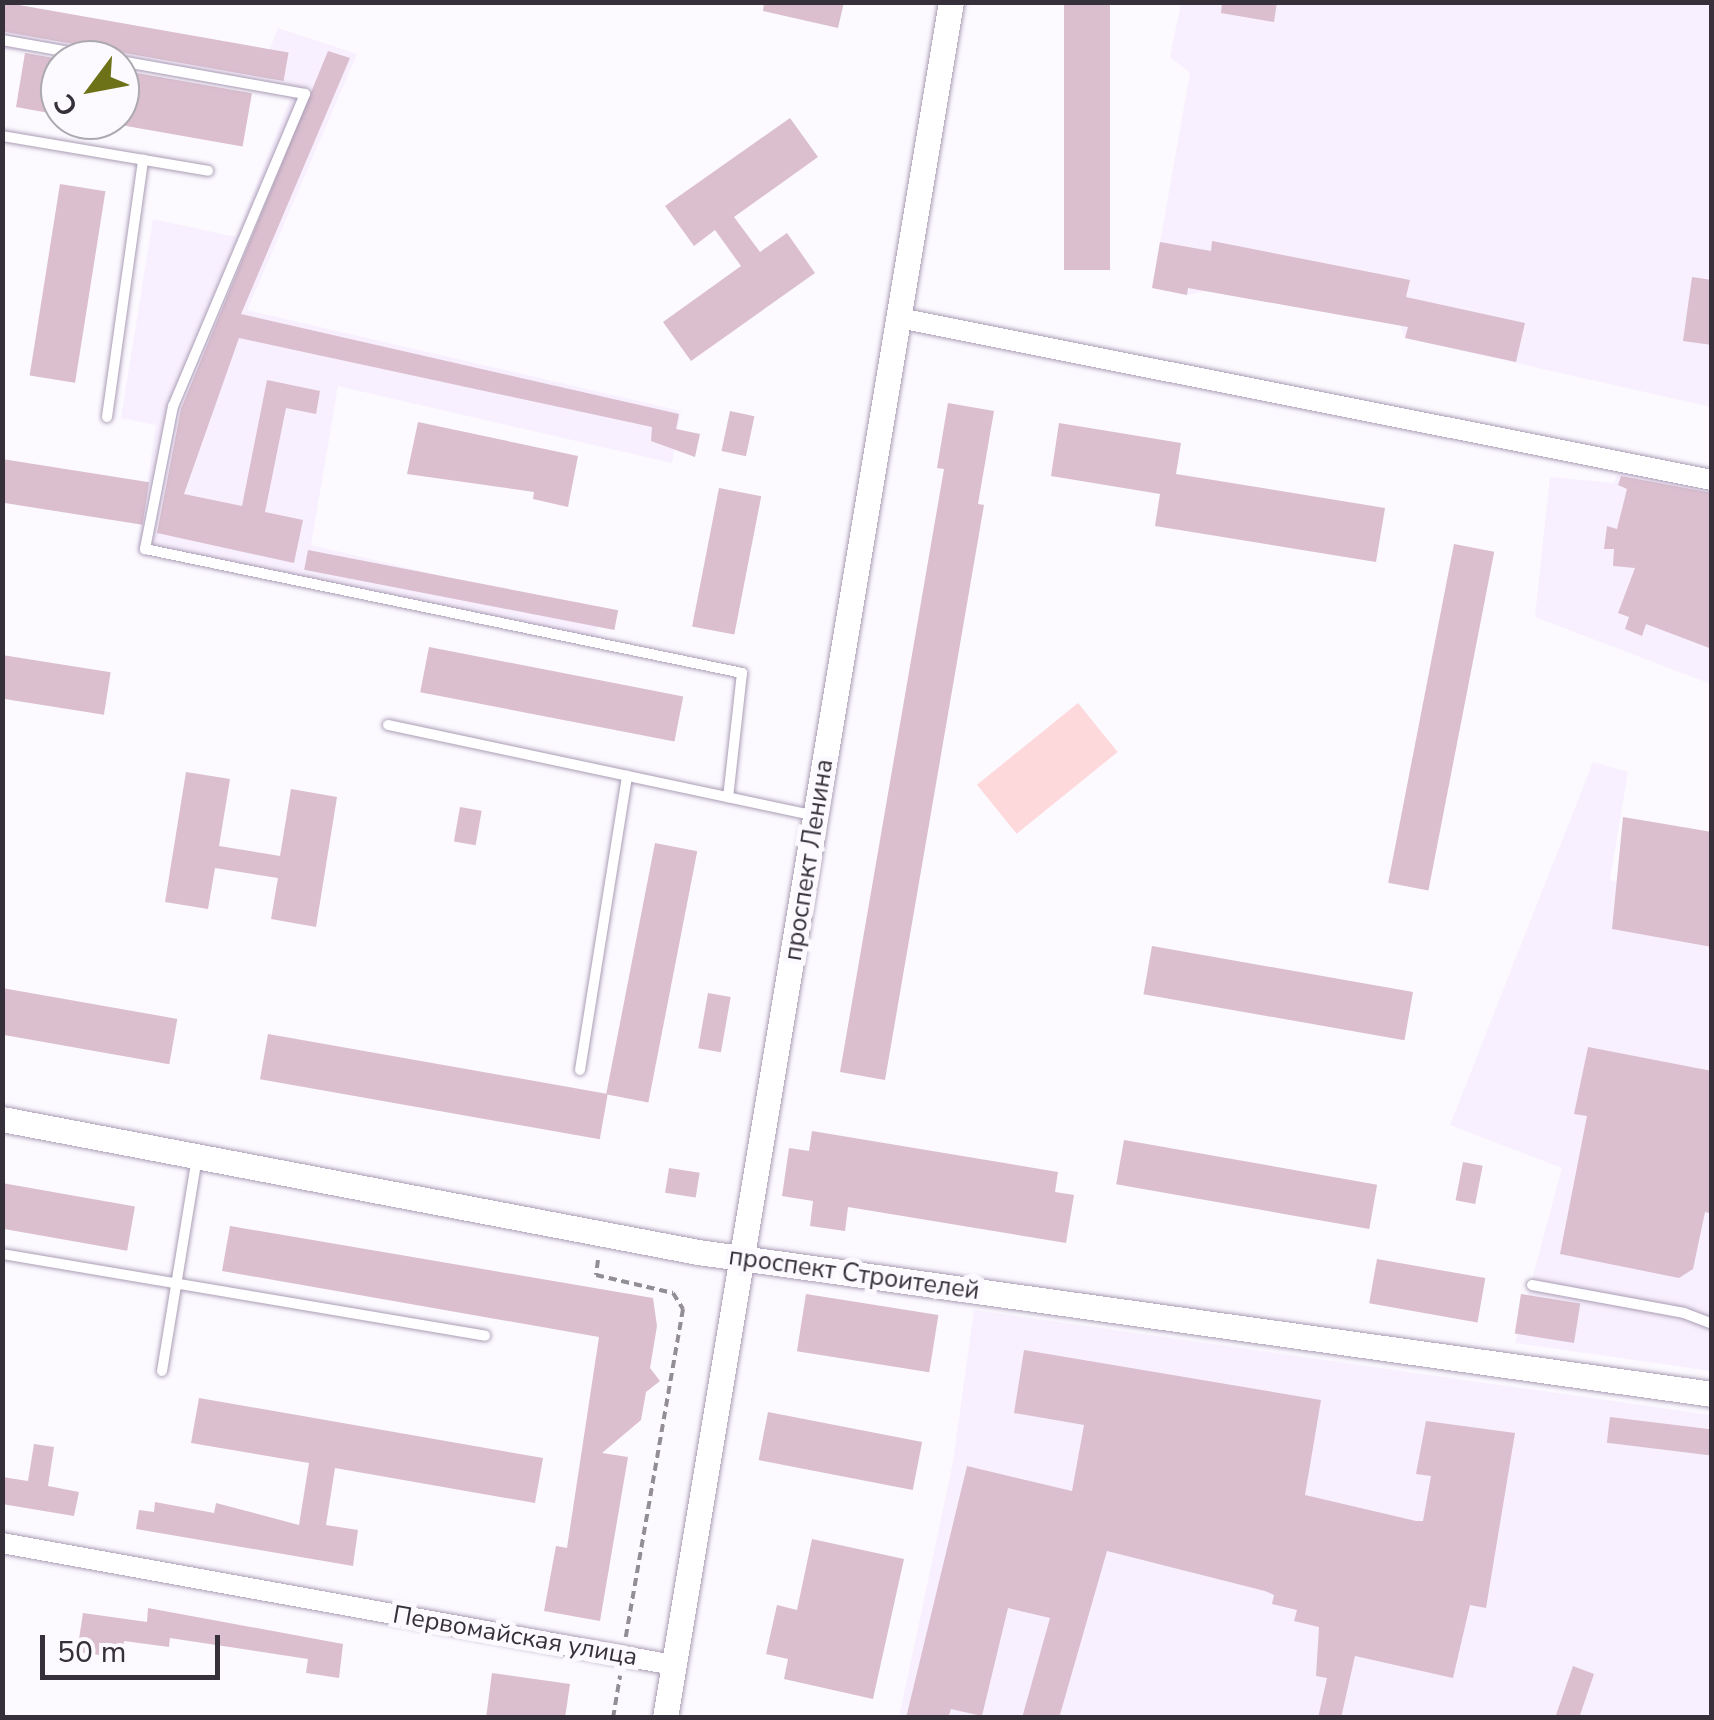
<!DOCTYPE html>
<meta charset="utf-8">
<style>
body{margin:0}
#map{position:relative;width:1714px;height:1720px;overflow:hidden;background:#fcf9ff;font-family:"Nunito Sans",sans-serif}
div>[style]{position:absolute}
.built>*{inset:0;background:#f8f0fe}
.green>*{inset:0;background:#fed9db;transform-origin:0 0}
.building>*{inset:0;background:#dbbfcf;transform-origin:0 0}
.path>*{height:4px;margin-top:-2px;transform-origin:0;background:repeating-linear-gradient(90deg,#938e96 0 8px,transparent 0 13px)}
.roads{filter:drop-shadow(0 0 2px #aa9db5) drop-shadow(0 0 2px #aa9db5)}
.service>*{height:10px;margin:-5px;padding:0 5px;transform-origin:5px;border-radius:5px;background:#fff}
.minor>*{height:20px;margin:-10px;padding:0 10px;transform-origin:10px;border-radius:10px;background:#fff}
.tertiary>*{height:25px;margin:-12.5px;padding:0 12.5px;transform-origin:12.5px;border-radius:12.5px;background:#fff}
span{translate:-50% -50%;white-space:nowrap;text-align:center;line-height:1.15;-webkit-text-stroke:10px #fcf9ff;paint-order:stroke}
.street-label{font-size:25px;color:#36303a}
.frame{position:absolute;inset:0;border:5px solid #36303a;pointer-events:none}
.north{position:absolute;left:40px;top:40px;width:100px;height:100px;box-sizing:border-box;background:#fcf9ff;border:2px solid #ada9b0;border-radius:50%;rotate:238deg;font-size:28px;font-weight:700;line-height:40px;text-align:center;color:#36303a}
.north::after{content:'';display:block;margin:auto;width:35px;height:45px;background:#6d7218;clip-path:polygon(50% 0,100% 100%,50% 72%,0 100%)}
.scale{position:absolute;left:40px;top:1635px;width:180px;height:45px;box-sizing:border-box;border:5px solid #36303a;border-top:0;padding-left:12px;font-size:30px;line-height:35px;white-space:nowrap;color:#36303a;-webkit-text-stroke:8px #fcf9ff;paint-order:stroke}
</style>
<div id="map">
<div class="built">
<i style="clip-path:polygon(1181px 3px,1711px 3px,1711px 407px,1405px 338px,1400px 325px,1206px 291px,1187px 295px,1152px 288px,1190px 73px,1170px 57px)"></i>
<i style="clip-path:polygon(2px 4px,269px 51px,278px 28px,357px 54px,247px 310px,681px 411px,672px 463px,338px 386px,311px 545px,601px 614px,593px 647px,137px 553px,156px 425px,121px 418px,153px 219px,236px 237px,291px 97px,120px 68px,120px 60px,3px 49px)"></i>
<i style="clip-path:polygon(1624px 455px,1711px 475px,1711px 684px,1535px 617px,1550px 477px,1614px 483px)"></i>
<i style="clip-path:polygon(1593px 762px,1628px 772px,1610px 880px,1711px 899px,1711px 1371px,1515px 1343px,1562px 1168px,1450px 1125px)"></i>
<i style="clip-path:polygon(974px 1310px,1711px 1415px,1711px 1717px,899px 1718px,953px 1462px)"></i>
</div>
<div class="green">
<i style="left:1078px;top:703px;width:63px;height:130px;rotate:51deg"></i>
</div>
<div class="building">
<i style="left:2px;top:2px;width:291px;height:29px;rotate:10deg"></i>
<i style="clip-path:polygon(764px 2px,844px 2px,838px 28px,763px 11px)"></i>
<i style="left:1064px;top:2px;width:46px;height:268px"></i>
<i style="clip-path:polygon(1222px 2px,1277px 2px,1274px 22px,1221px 13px)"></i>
<i style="clip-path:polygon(328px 51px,350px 58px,241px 314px,679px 414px,676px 429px,700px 434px,695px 457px,651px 441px,652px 427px,239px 338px,184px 494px,242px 506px,267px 380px,320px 391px,316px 414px,286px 408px,265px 512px,303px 520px,294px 563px,157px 533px,181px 409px)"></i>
<i style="clip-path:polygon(25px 53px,60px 59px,60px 115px,16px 107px)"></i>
<i style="left:120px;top:70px;width:134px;height:54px;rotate:10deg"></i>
<i style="clip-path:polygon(790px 118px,818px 157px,734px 217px,760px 252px,787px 233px,815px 273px,691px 361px,663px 322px,741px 266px,715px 230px,694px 246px,665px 206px)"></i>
<i style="left:60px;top:184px;width:46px;height:194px;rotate:9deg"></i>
<i style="clip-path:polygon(1212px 241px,1410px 280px,1406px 297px,1525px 323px,1516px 362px,1405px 338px,1408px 327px,1188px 288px,1187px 295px,1152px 288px,1160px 242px,1211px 251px)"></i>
<i style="clip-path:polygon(1692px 277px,1712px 280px,1712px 345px,1683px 341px)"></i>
<i style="clip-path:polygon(948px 403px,994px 411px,978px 504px,984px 505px,885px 1080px,840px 1072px,944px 469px,937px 468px)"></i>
<i style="left:730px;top:411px;width:25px;height:41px;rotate:12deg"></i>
<i style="clip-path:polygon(418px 422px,578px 456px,568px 507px,533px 499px,534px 492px,407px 474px)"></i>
<i style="clip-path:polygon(1059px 423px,1181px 443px,1176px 474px,1385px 508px,1376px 562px,1155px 526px,1160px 494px,1051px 476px)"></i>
<i style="left:2px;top:459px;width:149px;height:43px;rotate:9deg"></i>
<i style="clip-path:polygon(1621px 476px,1712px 493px,1712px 649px,1646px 624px,1642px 636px,1625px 629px,1629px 617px,1618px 613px,1635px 568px,1613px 566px,1614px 549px,1604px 549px,1607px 526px,1617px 529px,1627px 489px,1618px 485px)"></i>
<i style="left:719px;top:488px;width:43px;height:141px;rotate:11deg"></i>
<i style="left:1454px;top:544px;width:41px;height:345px;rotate:11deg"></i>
<i style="left:308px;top:550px;width:316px;height:20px;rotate:11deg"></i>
<i style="left:429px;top:647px;width:259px;height:46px;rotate:11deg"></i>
<i style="left:2px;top:655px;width:110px;height:43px;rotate:9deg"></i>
<i style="clip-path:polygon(186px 772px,230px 779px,219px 846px,280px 856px,291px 789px,337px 797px,316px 927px,271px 919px,278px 878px,215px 868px,208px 909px,165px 902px)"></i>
<i style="left:460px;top:807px;width:22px;height:35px;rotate:10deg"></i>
<i style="clip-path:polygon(1623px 817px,1712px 832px,1712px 947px,1612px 929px)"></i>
<i style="left:655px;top:843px;width:43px;height:256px;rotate:11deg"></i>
<i style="left:1152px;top:946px;width:265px;height:49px;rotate:10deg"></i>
<i style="left:2px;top:988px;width:178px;height:46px;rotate:10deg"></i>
<i style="left:708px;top:993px;width:23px;height:56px;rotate:10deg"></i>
<i style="left:268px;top:1034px;width:345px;height:46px;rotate:10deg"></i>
<i style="clip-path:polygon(1588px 1047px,1712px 1071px,1712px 1214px,1705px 1212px,1693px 1269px,1679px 1278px,1560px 1254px,1587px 1116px,1574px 1114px)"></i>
<i style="clip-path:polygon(812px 1131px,1058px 1172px,1055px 1192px,1074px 1195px,1066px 1243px,848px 1207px,845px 1231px,810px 1226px,813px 1201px,782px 1196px,789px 1148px,809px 1151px)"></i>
<i style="left:1124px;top:1140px;width:257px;height:45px;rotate:10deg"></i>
<i style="left:1463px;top:1162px;width:20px;height:39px;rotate:11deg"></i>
<i style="left:669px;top:1168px;width:31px;height:25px;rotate:9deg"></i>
<i style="left:2px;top:1183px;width:135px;height:45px;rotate:10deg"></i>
<i style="clip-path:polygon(230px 1226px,653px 1298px,657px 1326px,650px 1368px,660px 1381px,646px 1392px,641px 1420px,602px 1453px,628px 1457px,600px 1621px,544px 1611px,556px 1546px,567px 1548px,599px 1337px,222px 1271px)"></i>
<i style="left:1377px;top:1259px;width:110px;height:45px;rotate:10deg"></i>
<i style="left:806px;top:1294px;width:134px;height:58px;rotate:9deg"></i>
<i style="left:1521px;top:1294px;width:60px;height:40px;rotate:9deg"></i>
<i style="clip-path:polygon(1024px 1350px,1321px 1400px,1305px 1495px,1416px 1521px,1423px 1521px,1431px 1476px,1416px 1474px,1426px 1421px,1515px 1433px,1486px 1608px,1470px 1605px,1453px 1678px,1355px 1656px,1341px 1718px,1318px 1718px,1327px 1678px,1316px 1676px,1319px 1627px,1294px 1621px,1297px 1610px,1272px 1604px,1274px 1595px,1265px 1591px,1107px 1551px,1059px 1718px,1022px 1718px,1050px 1618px,1008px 1608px,982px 1716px,951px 1709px,948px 1718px,906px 1718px,967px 1466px,1072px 1491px,1084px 1425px,1014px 1413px)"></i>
<i style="clip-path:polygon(199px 1398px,543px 1458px,535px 1503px,335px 1468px,326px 1525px,358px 1530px,353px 1566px,136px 1529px,139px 1510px,154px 1512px,155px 1502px,214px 1513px,216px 1503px,299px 1525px,309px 1463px,191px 1443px)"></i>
<i style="left:768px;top:1412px;width:157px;height:49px;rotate:11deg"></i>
<i style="left:1610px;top:1417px;width:103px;height:26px;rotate:7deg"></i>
<i style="clip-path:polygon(34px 1444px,54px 1447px,48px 1486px,79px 1492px,74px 1516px,2px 1504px,2px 1477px,28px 1481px)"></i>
<i style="clip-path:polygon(812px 1539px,904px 1559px,873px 1699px,784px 1679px,788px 1659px,766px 1654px,777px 1605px,797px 1610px)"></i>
<i style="clip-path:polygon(148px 1608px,343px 1644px,339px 1678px,306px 1673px,308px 1659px,170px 1638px,169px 1647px,124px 1641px,122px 1658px,77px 1652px,83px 1613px,147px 1622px)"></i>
<i style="clip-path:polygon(1573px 1666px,1594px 1674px,1579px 1718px,1555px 1718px)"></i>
<i style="clip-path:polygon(492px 1673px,570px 1684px,565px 1718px,486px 1718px)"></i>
</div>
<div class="path">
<i style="left:598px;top:1260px;width:15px;rotate:98deg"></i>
<i style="left:596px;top:1275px;width:79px;rotate:13.2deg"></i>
<i style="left:673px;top:1293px;width:19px;rotate:58deg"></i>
<i style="left:683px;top:1309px;width:333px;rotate:99.9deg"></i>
<i style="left:613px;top:1718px;width:43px;rotate:-80.5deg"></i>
</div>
<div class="roads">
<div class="service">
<i style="left:2px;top:40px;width:114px;rotate:10.1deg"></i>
<i style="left:120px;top:61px;width:188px;rotate:10.1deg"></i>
<i style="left:305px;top:94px;width:339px;rotate:112.9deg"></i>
<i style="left:173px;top:406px;width:146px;rotate:101.1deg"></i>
<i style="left:145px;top:549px;width:610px;rotate:11.73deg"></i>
<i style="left:742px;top:673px;width:125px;rotate:96.4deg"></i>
<i style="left:2px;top:136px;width:209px;rotate:9.6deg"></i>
<i style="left:107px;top:417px;width:260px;rotate:-82deg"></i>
<i style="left:388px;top:725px;width:438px;rotate:12deg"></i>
<i style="left:580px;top:1070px;width:298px;rotate:-80.9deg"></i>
<i style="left:2px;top:1254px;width:490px;rotate:9.6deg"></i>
<i style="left:1532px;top:1285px;width:155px;rotate:10.4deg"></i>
<i style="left:1684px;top:1313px;width:30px;rotate:21deg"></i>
<i style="left:162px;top:1371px;width:217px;rotate:-80.7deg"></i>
</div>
<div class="minor">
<i style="left:899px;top:318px;width:829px;rotate:11.27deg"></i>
<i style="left:2px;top:1543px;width:682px;rotate:10.3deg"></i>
</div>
<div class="tertiary">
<i style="left:2px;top:1119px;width:709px;rotate:10.82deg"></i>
<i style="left:698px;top:1252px;width:1024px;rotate:7.97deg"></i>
<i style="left:665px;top:1718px;width:1740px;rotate:-80.54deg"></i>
</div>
</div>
<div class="street-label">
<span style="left:809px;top:860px;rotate:-81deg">проспект Ленина</span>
<span style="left:854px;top:1274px;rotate:8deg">проспект Строителей</span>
<span style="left:515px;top:1636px;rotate:10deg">Первомайская улица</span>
</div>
<div class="frame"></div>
<div class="north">С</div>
<div class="scale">50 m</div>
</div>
